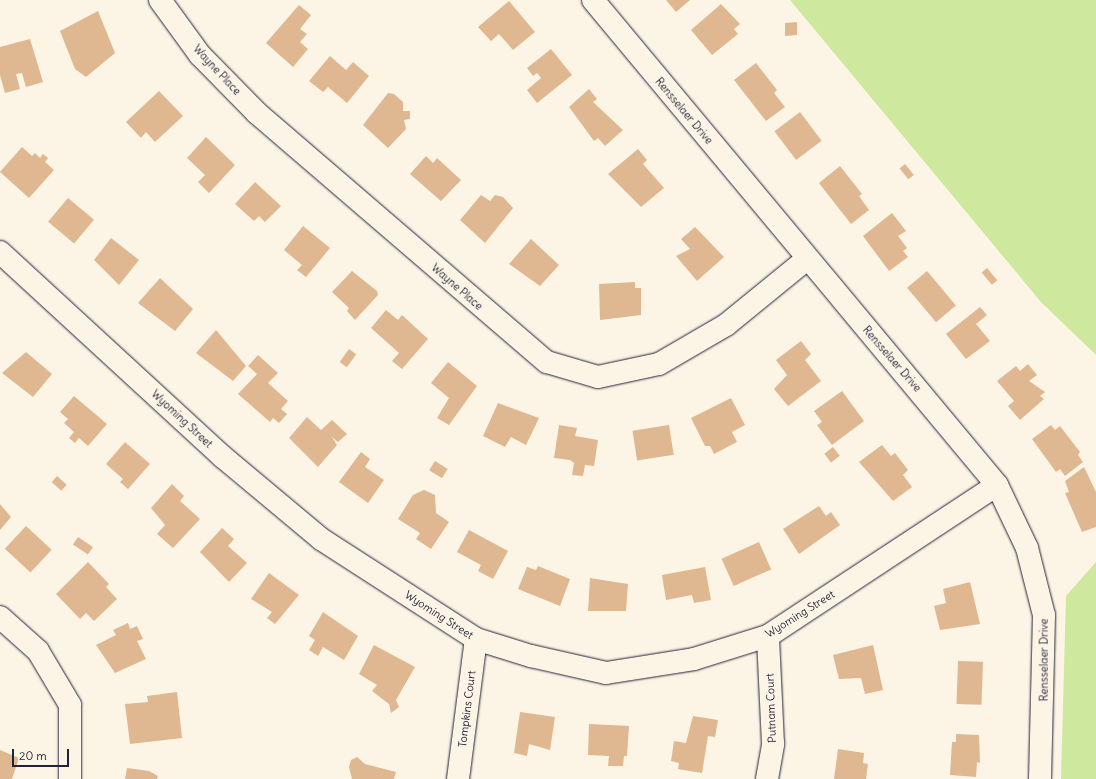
<!DOCTYPE html>
<style>
body{margin:0}
#map{position:relative;width:1096px;height:779px;overflow:hidden;background:#fcf5e5;font-family:Delius,sans-serif}
div>[style]{position:absolute}
.green>*{inset:0;background:#cee89e}
.building>*{inset:0;background:#dfb790;transform-origin:0 0}
.roads{filter:drop-shadow(0 0 1px #22223b) drop-shadow(0 0 1px #22223b)}
.minor>*{height:22px;margin:-11px;padding:0 11px;transform-origin:11px;border-radius:11px;background:#fcf5e5}
span{translate:-50% -50%;white-space:nowrap;text-align:center;line-height:1.15;-webkit-text-stroke:3px #fcf5e5;paint-order:stroke}
.street-label{font-size:11px;color:#22223b}
.scale{position:absolute;left:12px;top:749px;width:57px;height:18px;box-sizing:border-box;border:2px solid #22223b;border-top:0;padding-left:5px;font-size:12px;line-height:14px;white-space:nowrap;color:#22223b;-webkit-text-stroke:3px #fcf5e5;paint-order:stroke}
</style>
<div id="map">
<div class="green">
<i style="clip-path:polygon(790px 0,1096px 0,1096px 355px,1041px 302px)"></i>
<i style="clip-path:polygon(1096px 562px,1096px 779px,1061px 779px,1066px 596px)"></i>
</div>
<div class="building">
<i style="clip-path:polygon(666px 0,690px 0,676px 12px)"></i>
<i style="clip-path:polygon(509px 1px,535px 32px,513px 50px,499px 34px,491px 41px,478px 27px)"></i>
<i style="clip-path:polygon(721px 4px,740px 24px,734px 29px,738px 34px,712px 55px,691px 30px)"></i>
<i style="clip-path:polygon(299px 5px,311px 15px,300px 29px,307px 34px,300px 42px,308px 49px,293px 67px,266px 43px)"></i>
<i style="clip-path:polygon(98px 11px,115px 53px,86px 77px,75px 69px,60px 31px)"></i>
<i style="clip-path:polygon(797px 22px,797px 35px,785px 36px,785px 23px)"></i>
<i style="clip-path:polygon(30px 39px,43px 82px,26px 87px,22px 73px,16px 74px,20px 89px,5px 93px,0 75px,0 47px)"></i>
<i style="clip-path:polygon(551px 49px,572px 75px,537px 103px,527px 90px,541px 78px,537px 73px,533px 76px,527px 68px)"></i>
<i style="clip-path:polygon(330px 56px,346px 70px,353px 62px,369px 76px,347px 103px,328px 87px,323px 92px,309px 81px)"></i>
<i style="clip-path:polygon(756px 63px,777px 90px,774px 93px,785px 107px,766px 121px,734px 80px)"></i>
<i style="clip-path:polygon(589px 89px,597px 99px,593px 102px,623px 130px,605px 146px,598px 138px,594px 141px,569px 107px)"></i>
<i style="clip-path:polygon(159px 91px,183px 116px,155px 142px,146px 132px,141px 138px,126px 122px)"></i>
<i style="clip-path:polygon(388px 93px,394px 94px,403px 102px,403px 111px,410px 111px,410px 119px,404px 120px,406px 129px,388px 148px,363px 125px)"></i>
<i style="left:800px;top:112px;width:36px;height:32px;rotate:53deg"></i>
<i style="clip-path:polygon(206px 137px,235px 165px,209px 193px,198px 182px,205px 175px,187px 158px)"></i>
<i style="clip-path:polygon(22px 147px,32px 156px,35px 153px,40px 158px,43px 154px,48px 158px,45px 162px,54px 170px,29px 198px,0 172px)"></i>
<i style="clip-path:polygon(638px 149px,647px 160px,643px 164px,664px 188px,641px 207px,608px 174px)"></i>
<i style="clip-path:polygon(426px 156px,433px 163px,437px 158px,461px 180px,441px 201px,410px 174px)"></i>
<i style="left:905px;top:164px;width:14px;height:7px;rotate:51deg"></i>
<i style="clip-path:polygon(840px 166px,862px 194px,859px 196px,869px 210px,851px 224px,819px 183px)"></i>
<i style="clip-path:polygon(255px 182px,281px 206px,265px 222px,259px 216px,254px 221px,235px 204px)"></i>
<i style="clip-path:polygon(481px 195px,490px 201px,495px 195px,503px 197px,513px 208px,485px 243px,460px 220px)"></i>
<i style="left:68px;top:198px;width:34px;height:31px;rotate:40deg"></i>
<i style="clip-path:polygon(892px 213px,906px 231px,898px 236px,907px 248px,903px 251px,908px 257px,889px 271px,863px 236px)"></i>
<i style="clip-path:polygon(303px 226px,330px 248px,306px 277px,297px 270px,302px 265px,284px 250px)"></i>
<i style="clip-path:polygon(695px 227px,724px 257px,697px 281px,676px 256px,690px 249px,681px 239px)"></i>
<i style="clip-path:polygon(111px 238px,139px 260px,119px 285px,94px 260px)"></i>
<i style="clip-path:polygon(531px 239px,559px 265px,540px 286px,509px 264px)"></i>
<i style="left:987px;top:268px;width:16px;height:7px;rotate:50deg"></i>
<i style="clip-path:polygon(352px 271px,377px 291px,378px 295px,355px 320px,347px 311px,349px 308px,332px 292px)"></i>
<i style="left:927px;top:271px;width:45px;height:26px;rotate:50deg"></i>
<i style="clip-path:polygon(160px 278px,193px 309px,175px 331px,138px 303px)"></i>
<i style="clip-path:polygon(635px 282px,635px 288px,641px 288px,641px 315px,600px 320px,599px 284px)"></i>
<i style="clip-path:polygon(980px 307px,987px 315px,976px 324px,990px 341px,966px 359px,946px 334px)"></i>
<i style="clip-path:polygon(386px 310px,398px 320px,402px 315px,428px 339px,402px 369px,392px 361px,399px 353px,371px 328px)"></i>
<i style="clip-path:polygon(216px 330px,246px 366px,233px 381px,196px 353px)"></i>
<i style="clip-path:polygon(801px 341px,811px 354px,805px 360px,821px 381px,788px 406px,774px 389px,787px 375px,776px 360px)"></i>
<i style="left:349px;top:349px;width:9px;height:16px;rotate:36deg"></i>
<i style="clip-path:polygon(26px 352px,52px 374px,33px 397px,2px 373px)"></i>
<i style="clip-path:polygon(258px 355px,278px 373px,268px 383px,288px 401px,281px 409px,287px 414px,279px 423px,273px 418px,270px 422px,238px 394px,257px 374px,248px 366px)"></i>
<i style="clip-path:polygon(448px 362px,477px 386px,449px 425px,437px 418px,449px 398px,431px 383px)"></i>
<i style="clip-path:polygon(1028px 364px,1037px 375px,1029px 381px,1045px 392px,1040px 396px,1044px 399px,1020px 420px,1008px 406px,1014px 401px,997px 381px,1016px 366px,1020px 371px)"></i>
<i style="clip-path:polygon(842px 391px,864px 421px,832px 445px,817px 425px,822px 422px,814px 411px)"></i>
<i style="clip-path:polygon(74px 396px,107px 424px,88px 446px,79px 438px,75px 443px,69px 438px,74px 432px,64px 423px,68px 419px,60px 412px)"></i>
<i style="clip-path:polygon(731px 398px,745px 425px,732px 432px,737px 442px,714px 454px,710px 446px,705px 446px,691px 418px)"></i>
<i style="clip-path:polygon(498px 403px,539px 418px,526px 445px,511px 437px,505px 447px,483px 436px)"></i>
<i style="clip-path:polygon(307px 417px,321px 430px,332px 420px,347px 434px,338px 442px,332px 437px,337px 445px,318px 467px,289px 438px)"></i>
<i style="clip-path:polygon(559px 425px,577px 428px,575px 436px,598px 440px,594px 466px,585px 465px,583px 476px,572px 475px,574px 463px,570px 460px,554px 458px)"></i>
<i style="left:669px;top:425px;width:30px;height:37px;rotate:81deg"></i>
<i style="clip-path:polygon(1051px 425px,1055px 430px,1060px 426px,1080px 452px,1078px 455px,1083px 462px,1065px 476px,1060px 469px,1056px 472px,1032px 439px)"></i>
<i style="clip-path:polygon(125px 442px,150px 464px,128px 489px,120px 482px,123px 479px,106px 464px)"></i>
<i style="clip-path:polygon(882px 445px,891px 456px,895px 453px,908px 470px,903px 475px,912px 487px,893px 501px,859px 462px)"></i>
<i style="left:833px;top:447px;width:11px;height:11px;rotate:52deg"></i>
<i style="clip-path:polygon(361px 452px,370px 459px,365px 467px,384px 480px,368px 503px,339px 482px)"></i>
<i style="left:435px;top:461px;width:15px;height:11px;rotate:32deg"></i>
<i style="clip-path:polygon(1084px 467px,1096px 492px,1096px 527px,1082px 532px,1065px 493px,1069px 492px,1065px 481px)"></i>
<i style="left:57px;top:476px;width:13px;height:8px;rotate:42deg"></i>
<i style="clip-path:polygon(172px 484px,184px 496px,180px 501px,200px 519px,173px 548px,157px 534px,165px 525px,151px 508px)"></i>
<i style="clip-path:polygon(424px 490px,435px 495px,436px 513px,449px 522px,431px 549px,416px 539px,420px 533px,398px 519px,413px 495px)"></i>
<i style="clip-path:polygon(0 504px,11px 517px,0 530px)"></i>
<i style="clip-path:polygon(819px 506px,826px 516px,831px 512px,840px 525px,799px 554px,783px 529px)"></i>
<i style="left:26px;top:526px;width:35px;height:31px;rotate:43deg"></i>
<i style="clip-path:polygon(222px 528px,234px 539px,228px 546px,247px 563px,229px 582px,200px 552px)"></i>
<i style="clip-path:polygon(469px 530px,508px 551px,493px 579px,478px 571px,481px 565px,457px 552px)"></i>
<i style="left:78px;top:537px;width:18px;height:9px;rotate:34deg"></i>
<i style="left:759px;top:542px;width:30px;height:41px;rotate:66deg"></i>
<i style="clip-path:polygon(88px 562px,109px 584px,106px 587px,117px 599px,94px 621px,86px 613px,80px 619px,56px 594px)"></i>
<i style="clip-path:polygon(538px 566px,570px 579px,560px 606px,518px 589px,527px 567px,536px 570px)"></i>
<i style="clip-path:polygon(705px 567px,711px 600px,694px 603px,692px 595px,666px 600px,662px 575px)"></i>
<i style="clip-path:polygon(269px 573px,299px 595px,275px 624px,267px 618px,272px 612px,251px 599px)"></i>
<i style="clip-path:polygon(590px 578px,628px 584px,626px 611px,588px 611px)"></i>
<i style="clip-path:polygon(970px 582px,980px 624px,940px 630px,934px 606px,946px 603px,943px 589px)"></i>
<i style="clip-path:polygon(323px 612px,358px 636px,344px 660px,323px 647px,318px 656px,309px 650px,315px 640px,309px 636px)"></i>
<i style="clip-path:polygon(128px 623px,130px 629px,137px 626px,143px 639px,137px 641px,146px 659px,115px 673px,96px 645px,116px 635px,113px 630px)"></i>
<i style="clip-path:polygon(374px 645px,415px 667px,396px 700px,399px 707px,391px 713px,389px 704px,372px 691px,377px 685px,359px 674px)"></i>
<i style="clip-path:polygon(873px 645px,883px 690px,865px 694px,861px 678px,839px 679px,833px 655px)"></i>
<i style="left:958px;top:661px;width:25px;height:43px;rotate:2deg"></i>
<i style="clip-path:polygon(177px 692px,182px 738px,130px 744px,125px 704px,148px 702px,147px 696px)"></i>
<i style="clip-path:polygon(520px 712px,555px 717px,550px 750px,529px 744px,527px 756px,514px 753px)"></i>
<i style="clip-path:polygon(693px 716px,718px 720px,715px 737px,708px 736px,702px 773px,678px 769px,679px 763px,671px 761px,674px 741px,686px 743px)"></i>
<i style="clip-path:polygon(589px 724px,629px 726px,627px 756px,624px 756px,623px 766px,608px 766px,609px 756px,588px 755px)"></i>
<i style="clip-path:polygon(956px 734px,979px 735px,980px 763px,977px 762px,976px 777px,950px 775px,952px 742px,956px 742px)"></i>
<i style="clip-path:polygon(838px 749px,864px 753px,863px 763px,868px 764px,866px 779px,834px 779px)"></i>
<i style="clip-path:polygon(0 750px,19px 758px,12px 779px,0 779px)"></i>
<i style="clip-path:polygon(357px 757px,365px 764px,396px 772px,394px 779px,352px 779px,349px 767px,351px 760px)"></i>
<i style="clip-path:polygon(127px 768px,149px 771px,158px 776px,157px 779px,125px 779px)"></i>
</div>
<div class="roads">
<div class="minor">
<i style="left:160px;top:0;width:68px;rotate:54deg"></i>
<i style="left:200px;top:55px;width:81px;rotate:45.5deg"></i>
<i style="left:257px;top:113px;width:382px;rotate:40.7deg"></i>
<i style="left:547px;top:362px;width:53px;rotate:16.4deg"></i>
<i style="left:598px;top:377px;width:62px;rotate:-12deg"></i>
<i style="left:659px;top:364px;width:78px;rotate:-30.2deg"></i>
<i style="left:726px;top:325px;width:104px;rotate:-39.2deg"></i>
<i style="left:593px;top:0;width:631px;rotate:50.21deg"></i>
<i style="left:997px;top:485px;width:70px;rotate:64.5deg"></i>
<i style="left:1027px;top:548px;width:69px;rotate:75.8deg"></i>
<i style="left:1044px;top:615px;width:164px;rotate:91.4deg"></i>
<i style="left:0;top:252px;width:303px;rotate:42.6deg"></i>
<i style="left:223px;top:457px;width:128px;rotate:39.9deg"></i>
<i style="left:321px;top:539px;width:184px;rotate:32.8deg"></i>
<i style="left:476px;top:639px;width:58px;rotate:17.2deg"></i>
<i style="left:531px;top:656px;width:77px;rotate:12.8deg"></i>
<i style="left:606px;top:673px;width:89px;rotate:-9deg"></i>
<i style="left:694px;top:659px;width:77px;rotate:-17.3deg"></i>
<i style="left:768px;top:636px;width:274px;rotate:-33.4deg"></i>
<i style="left:0;top:617px;width:51px;rotate:41.8deg"></i>
<i style="left:38px;top:651px;width:63px;rotate:59.3deg"></i>
<i style="left:70px;top:705px;width:74px;rotate:90deg"></i>
<i style="left:458px;top:779px;width:141px;rotate:-82.7deg"></i>
<i style="left:767px;top:779px;width:36px;rotate:-80deg"></i>
<i style="left:773px;top:744px;width:108px;rotate:-92.7deg"></i>
</div>
</div>
<div class="street-label">
<span style="left:217px;top:70px;rotate:47deg">Wayne Place</span>
<span style="left:684px;top:111px;rotate:50deg">Rensselaer Drive</span>
<span style="left:457px;top:287px;rotate:41deg">Wayne Place</span>
<span style="left:892px;top:359px;rotate:49deg">Rensselaer Drive</span>
<span style="left:182px;top:419px;rotate:43deg">Wyoming Street</span>
<span style="left:800px;top:614px;rotate:-32deg">Wyoming Street</span>
<span style="left:439px;top:615px;rotate:33deg">Wyoming Street</span>
<span style="left:1044px;top:660px;rotate:-90deg">Rensselaer Drive</span>
<span style="left:771px;top:708px;rotate:-92deg">Putnam Court</span>
<span style="left:467px;top:709px;rotate:-83deg">Tompkins Court</span>
</div>
<div class="scale">20 m</div>
</div>
